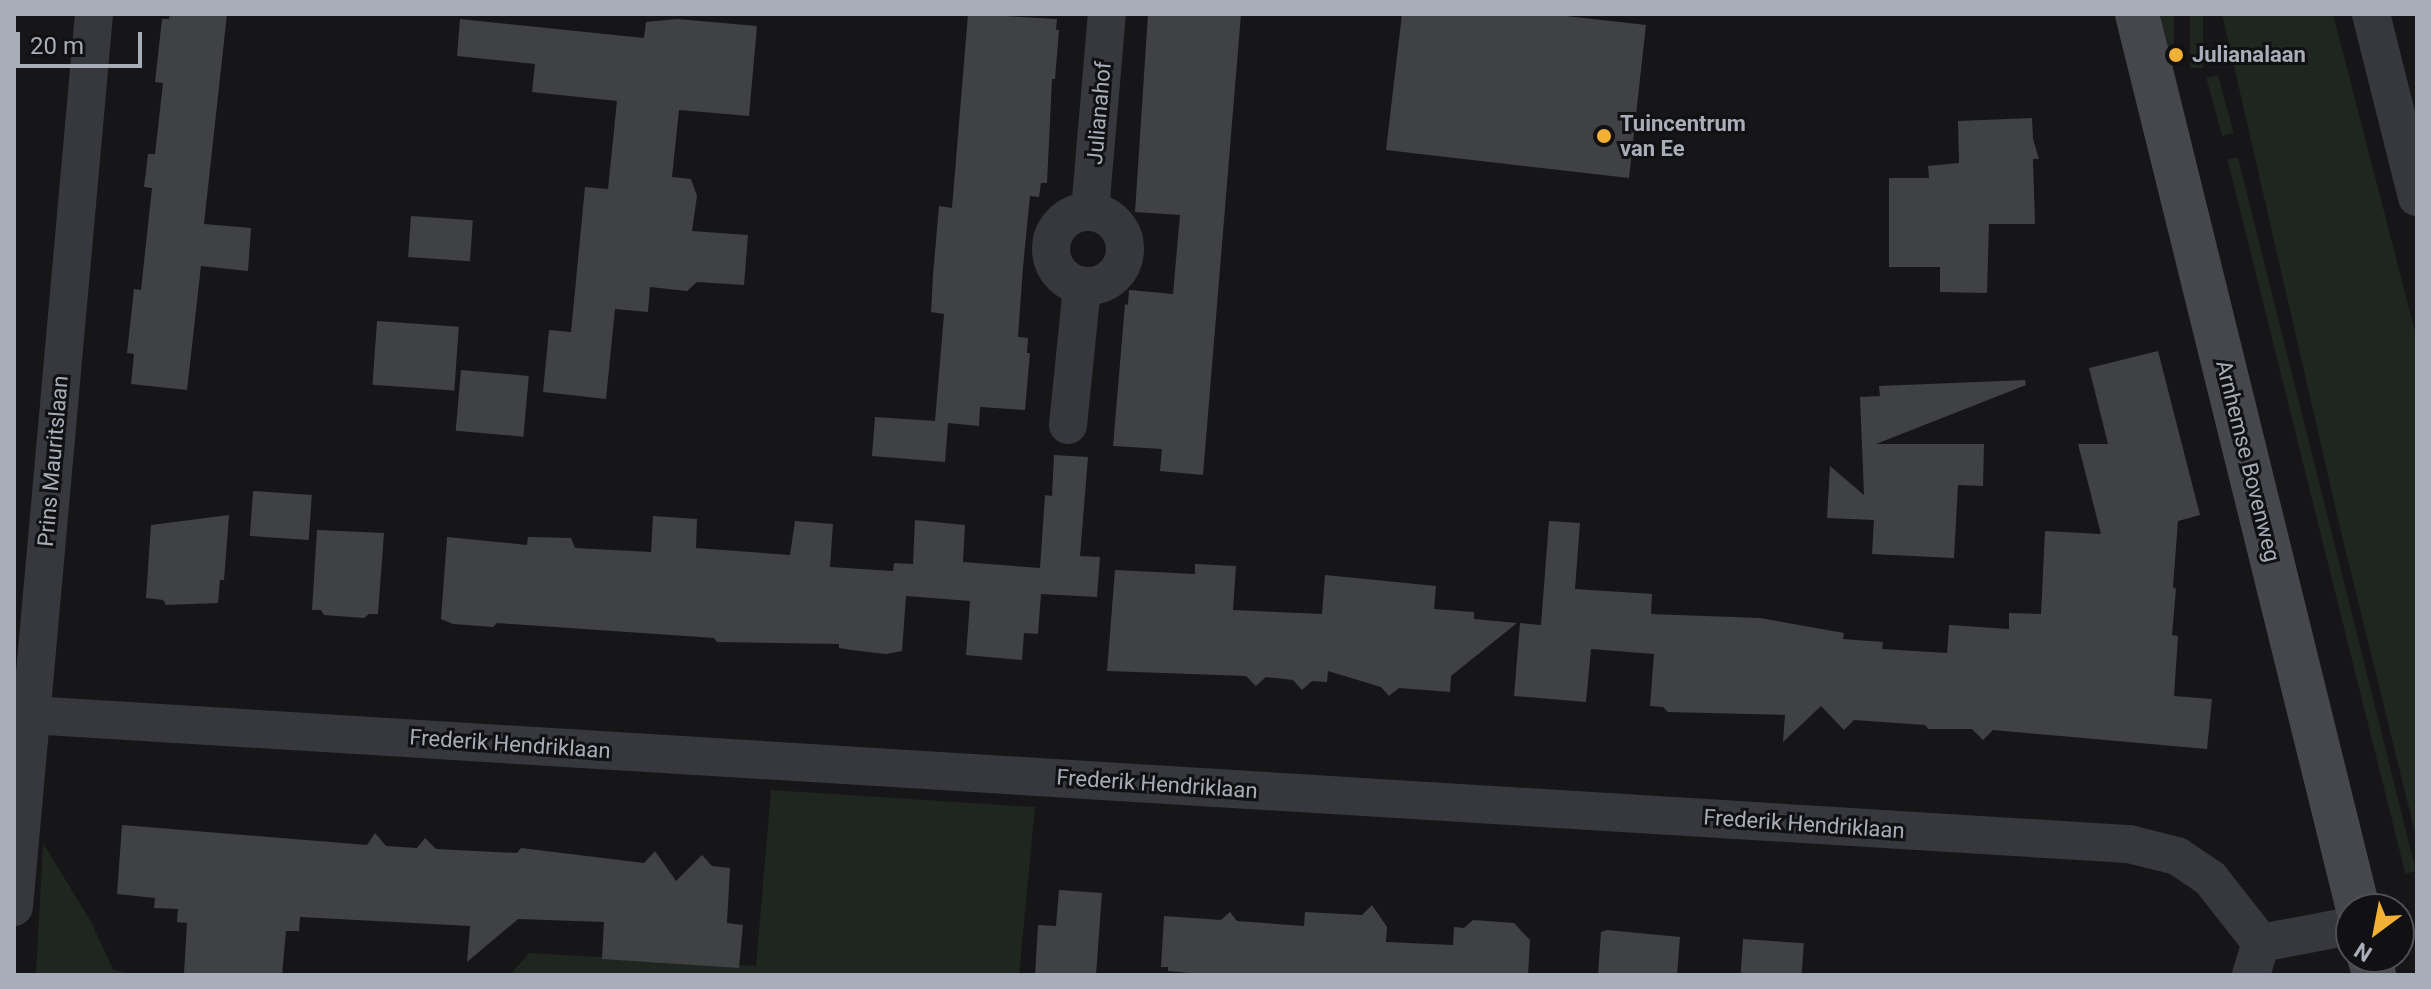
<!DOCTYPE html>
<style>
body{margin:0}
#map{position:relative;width:2431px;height:989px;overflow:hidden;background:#161618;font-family:Roboto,sans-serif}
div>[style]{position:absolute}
.green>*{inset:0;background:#1e261f;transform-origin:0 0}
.building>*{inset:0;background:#404145;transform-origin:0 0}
.minor>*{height:38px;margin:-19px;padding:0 19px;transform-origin:19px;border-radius:19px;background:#37383d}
.minor>.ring{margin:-19px;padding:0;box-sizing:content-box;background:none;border:38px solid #37383d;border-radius:50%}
.secondary>*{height:44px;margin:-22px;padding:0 22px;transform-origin:22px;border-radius:22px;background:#45474d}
.dots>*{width:22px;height:22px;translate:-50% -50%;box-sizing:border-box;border:4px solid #111113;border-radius:50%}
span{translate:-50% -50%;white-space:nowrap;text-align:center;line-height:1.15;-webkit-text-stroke:6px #111113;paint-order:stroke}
.poi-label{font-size:22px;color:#a8adb8;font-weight:700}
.left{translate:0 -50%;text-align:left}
.street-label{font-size:22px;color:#a8adb8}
.frame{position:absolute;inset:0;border:16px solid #a8adb8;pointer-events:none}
.north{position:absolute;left:2335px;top:893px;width:80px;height:80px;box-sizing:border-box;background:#111113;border:2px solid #4d4f55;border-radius:50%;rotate:212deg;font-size:22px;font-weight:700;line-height:32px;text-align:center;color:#a8adb8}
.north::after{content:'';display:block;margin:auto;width:28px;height:36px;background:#f2b134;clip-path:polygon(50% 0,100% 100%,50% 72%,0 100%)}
.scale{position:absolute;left:16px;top:32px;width:126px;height:36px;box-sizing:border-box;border:4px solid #a8adb8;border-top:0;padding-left:10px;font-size:24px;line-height:28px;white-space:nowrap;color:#a8adb8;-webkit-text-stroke:6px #111113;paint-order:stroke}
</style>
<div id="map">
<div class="green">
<i style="left:2161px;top:14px;width:13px;height:34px"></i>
<i style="left:2190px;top:14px;width:13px;height:54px"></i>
<i style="clip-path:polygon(2222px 14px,2333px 14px,2417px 339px,2417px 841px,2341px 532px)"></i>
<i style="left:2218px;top:75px;width:60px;height:12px;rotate:75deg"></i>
<i style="left:2238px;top:157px;width:736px;height:11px;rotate:76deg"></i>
<i style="clip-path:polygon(771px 790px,1035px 807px,1019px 975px,510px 975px,529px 953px,756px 966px)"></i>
<i style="clip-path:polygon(43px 843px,91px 922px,113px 969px,130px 975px,36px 975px)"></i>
</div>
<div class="building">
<i style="clip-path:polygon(170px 14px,227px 14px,204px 224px,251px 228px,248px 271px,201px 266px,187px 390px,131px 384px,134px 354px,127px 353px,134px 289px,141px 290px,152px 188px,144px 187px,148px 154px,155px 154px,163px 83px,155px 82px,162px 19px,169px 19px)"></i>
<i style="clip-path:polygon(968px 14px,1057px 19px,1056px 30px,1059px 30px,1055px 79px,1052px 79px,1047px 183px,1041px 183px,1039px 197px,1030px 196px,1023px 267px,1018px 337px,1028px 338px,1027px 353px,1030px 353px,1025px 410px,980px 407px,979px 426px,948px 423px,945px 462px,872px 456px,875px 417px,935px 421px,944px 314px,931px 312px,933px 275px,939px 206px,952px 208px)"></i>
<i style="clip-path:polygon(1148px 14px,1241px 14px,1203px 475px,1160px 471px,1162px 449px,1113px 446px,1125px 304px,1128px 305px,1129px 290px,1173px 294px,1180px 215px,1135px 212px)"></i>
<i style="clip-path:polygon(1402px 14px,1548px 14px,1646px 25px,1629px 178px,1386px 150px)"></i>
<i style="clip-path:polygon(460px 19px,644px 38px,646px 22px,677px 19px,757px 26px,749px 116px,679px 110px,672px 177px,691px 179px,697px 196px,692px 231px,748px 235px,744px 285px,697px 282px,687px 291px,650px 287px,648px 312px,615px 309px,606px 399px,543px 392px,549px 330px,571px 332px,585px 187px,608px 189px,617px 101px,532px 92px,535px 64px,457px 56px)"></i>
<i style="clip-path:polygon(2032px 118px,2033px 139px,2039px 159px,2033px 159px,2035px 224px,1989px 224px,1987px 293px,1940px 292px,1940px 267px,1889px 267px,1889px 178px,1929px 178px,1928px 166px,1959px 163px,1958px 121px)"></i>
<i style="left:411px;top:216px;width:62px;height:41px;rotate:4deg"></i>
<i style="left:377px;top:321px;width:82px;height:64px;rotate:4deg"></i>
<i style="clip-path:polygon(2158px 351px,2200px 515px,2178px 521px,2173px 587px,2176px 589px,2172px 635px,2178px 636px,2174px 696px,2212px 699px,2207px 749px,1993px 730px,1983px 740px,1972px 729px,1928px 729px,1925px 725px,1854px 720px,1844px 730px,1821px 706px,1783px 742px,1785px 715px,1668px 712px,1663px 707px,1650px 706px,1654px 654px,1591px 649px,1586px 702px,1514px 696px,1520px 623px,1541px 625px,1549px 521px,1580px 523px,1575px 589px,1652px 594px,1651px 614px,1760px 618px,1844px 633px,1843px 639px,1883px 642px,1882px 649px,1947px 653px,1949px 625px,2009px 629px,2009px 613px,2041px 614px,2045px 531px,2101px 534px,2078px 444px,2108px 444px,2089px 368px)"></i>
<i style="left:461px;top:370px;width:68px;height:61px;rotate:5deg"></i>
<i style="clip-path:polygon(2025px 380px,2026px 385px,1876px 444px,1984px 444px,1983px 486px,1958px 485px,1954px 558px,1872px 554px,1874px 520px,1827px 518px,1830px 466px,1864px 495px,1860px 397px,1880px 396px,1879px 386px)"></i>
<i style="clip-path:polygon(1054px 455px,1088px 457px,1080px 556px,1100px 557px,1097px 597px,1041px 594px,1038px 634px,1024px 633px,1022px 660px,966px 655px,970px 601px,906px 596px,902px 651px,886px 654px,851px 650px,839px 648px,839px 644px,717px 642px,714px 638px,497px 623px,493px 627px,453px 624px,441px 619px,447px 537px,527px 545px,528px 537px,571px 538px,575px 548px,651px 552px,653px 516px,697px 519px,696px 548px,790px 555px,795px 521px,833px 524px,830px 567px,893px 571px,894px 563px,913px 564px,915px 520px,965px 525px,963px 562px,1040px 568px,1045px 495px,1052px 496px)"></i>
<i style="left:253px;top:491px;width:59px;height:45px;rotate:4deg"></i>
<i style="clip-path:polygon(229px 515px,224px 580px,220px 580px,218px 603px,166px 605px,163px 600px,146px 598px,151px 525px)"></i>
<i style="clip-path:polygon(317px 530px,384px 533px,378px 614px,369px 614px,364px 618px,324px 615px,321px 610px,312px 610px)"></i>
<i style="clip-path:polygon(1195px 564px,1236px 566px,1233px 610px,1322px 614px,1325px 575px,1436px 586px,1434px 609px,1474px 612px,1474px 619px,1517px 623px,1451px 676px,1450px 692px,1399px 688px,1389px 696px,1381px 687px,1328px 671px,1327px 682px,1312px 681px,1302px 690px,1293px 680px,1266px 677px,1256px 686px,1246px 676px,1107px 671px,1115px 570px,1195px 574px)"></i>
<i style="clip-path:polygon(122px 825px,367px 845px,375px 833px,386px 846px,417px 848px,425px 838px,436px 849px,517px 853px,521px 848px,644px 863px,655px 851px,676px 881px,702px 855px,712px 866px,730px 868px,727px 923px,743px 925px,739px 968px,602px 959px,604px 922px,518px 919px,467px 962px,470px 926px,300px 917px,299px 931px,286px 931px,282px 975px,184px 973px,187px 923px,177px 922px,178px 909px,154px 908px,155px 898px,117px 894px)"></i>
<i style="clip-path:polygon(1059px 890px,1102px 893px,1096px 975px,1035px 975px,1038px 925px,1056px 926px)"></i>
<i style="clip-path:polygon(1372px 905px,1387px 927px,1386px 942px,1453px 945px,1454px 927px,1464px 928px,1473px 920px,1514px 923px,1530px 940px,1528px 975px,1212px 975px,1168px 971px,1168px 967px,1161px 967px,1164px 916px,1221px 920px,1230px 912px,1237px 921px,1304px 926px,1305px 912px,1362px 915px)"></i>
<i style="clip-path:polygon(1607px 930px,1680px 937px,1677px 975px,1598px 975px,1601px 932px)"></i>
<i style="left:1743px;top:939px;width:61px;height:36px;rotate:4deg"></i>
</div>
<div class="minor">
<i style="left:2371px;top:14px;width:189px;rotate:75.9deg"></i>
<i style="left:1090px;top:211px;width:198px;rotate:-85.1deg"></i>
<i class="ring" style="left:1051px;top:212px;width:36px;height:36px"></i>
<i style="left:1068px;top:425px;width:140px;rotate:-84.2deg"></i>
<i style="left:14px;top:714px;width:2119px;rotate:3.52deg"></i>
<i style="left:2129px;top:844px;width:49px;rotate:14deg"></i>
<i style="left:2177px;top:856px;width:40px;rotate:34deg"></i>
<i style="left:2210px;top:878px;width:83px;rotate:51.9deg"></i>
<i style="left:14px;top:907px;width:897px;rotate:-84.88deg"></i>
<i style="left:2261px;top:943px;width:92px;rotate:-10.7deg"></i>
<i style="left:2251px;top:975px;width:34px;rotate:-73deg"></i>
</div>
<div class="secondary">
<i style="left:2137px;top:14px;width:922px;rotate:76.13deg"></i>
<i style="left:2369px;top:957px;width:19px;rotate:74deg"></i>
</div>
<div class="dots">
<i style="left:2176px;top:55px;background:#f2b134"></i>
<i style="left:1604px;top:136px;background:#f2b134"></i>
</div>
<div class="poi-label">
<span class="left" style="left:2192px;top:55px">Julianalaan</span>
<span class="left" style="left:1620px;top:136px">Tuincentrum<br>van Ee</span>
</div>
<div class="street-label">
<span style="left:1099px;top:113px;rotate:-85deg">Julianahof</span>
<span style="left:53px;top:461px;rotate:-85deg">Prins Mauritslaan</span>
<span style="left:2248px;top:461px;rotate:76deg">Arnhemse Bovenweg</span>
<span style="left:510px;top:744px;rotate:4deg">Frederik Hendriklaan</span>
<span style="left:1157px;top:784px;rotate:4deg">Frederik Hendriklaan</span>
<span style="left:1804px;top:824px;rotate:4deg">Frederik Hendriklaan</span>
</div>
<div class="frame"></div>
<div class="north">N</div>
<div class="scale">20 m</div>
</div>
